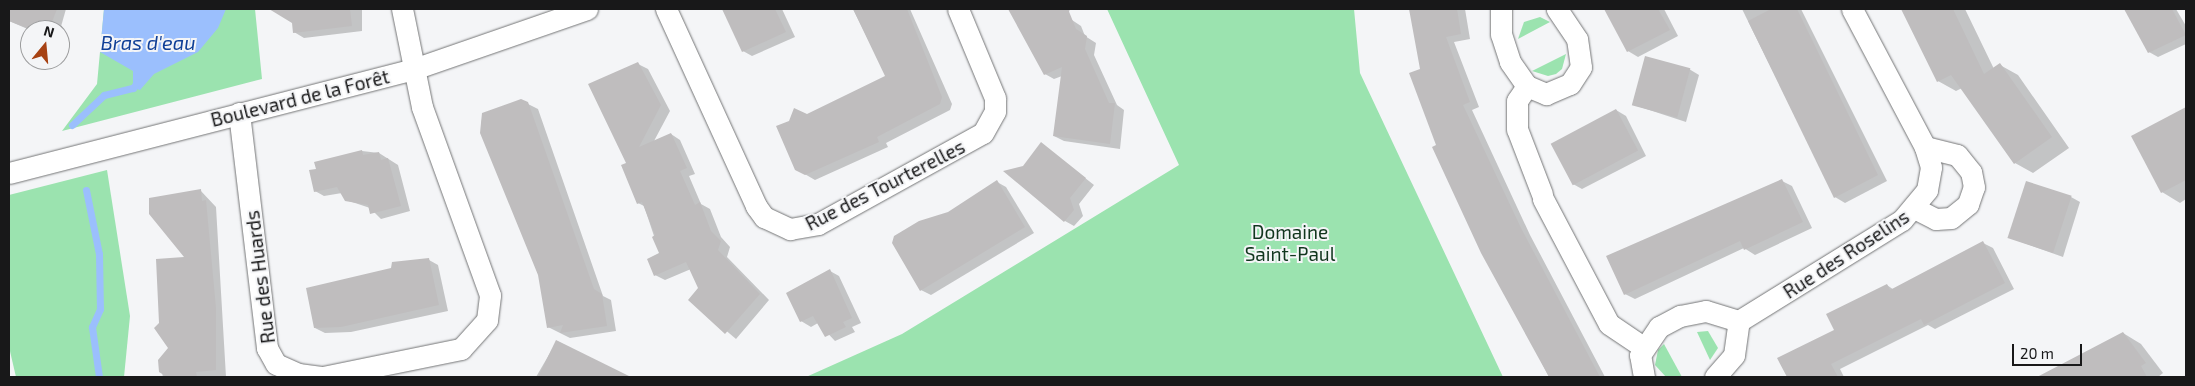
<!DOCTYPE html>
<meta charset="utf-8">
<style>
body{margin:0}
#map{position:relative;width:2195px;height:386px;overflow:hidden;background:#f4f5f7;font-family:"Exo 2",sans-serif}
div>[style]{position:absolute}
.green>*{inset:0;background:#9be3af}
.water>*{inset:0;background:#9bbffd}
.shadow>*{inset:0;background:#0003}
.stream>*{height:7px;margin:-3.5px;padding:0 3.5px;transform-origin:3.5px;border-radius:3.5px;background:#9bbffd}
.building>*{inset:0;background:#bfbdbe;transform-origin:0 0}
.roads{filter:drop-shadow(0 0 1px #747576) drop-shadow(0 0 1px #747576)}
.minor>*{height:21px;margin:-10.5px;padding:0 10.5px;transform-origin:10.5px;border-radius:10.5px;background:#fff}
span{translate:-50% -50%;white-space:nowrap;text-align:center;line-height:1.15;-webkit-text-stroke:4px #f4f5f7;paint-order:stroke}
.street-label{font-size:19px;color:#181819}
.park-label{font-size:19px;color:#11361e}
.water-label{font-size:20px;color:#0f3f97;font-style:italic}
.frame{position:absolute;inset:0;border:10px solid #181819;pointer-events:none}
.north{position:absolute;left:20px;top:20px;width:50px;height:50px;box-sizing:border-box;background:#f4f5f7;border:1px solid #9c9d9e;border-radius:50%;rotate:17deg;font-size:14px;font-weight:700;line-height:20px;text-align:center;color:#181819}
.north::after{content:'';display:block;margin:auto;width:18px;height:22px;background:#a74213;clip-path:polygon(50% 0,100% 100%,50% 72%,0 100%)}
.scale{position:absolute;left:2012px;top:344px;width:70px;height:22px;box-sizing:border-box;border:2px solid #181819;border-top:0;padding-left:6px;font-size:15px;line-height:18px;white-space:nowrap;color:#181819;-webkit-text-stroke:4px #f4f5f7;paint-order:stroke}
</style>
<div id="map">
<div class="green">
<i style="clip-path:polygon(104px 9px,255px 9px,262px 79px,62px 131px,97px 84px)"></i>
<i style="clip-path:polygon(1107px 9px,1354px 9px,1360px 73px,1503px 377px,806px 377px,902px 334px,1179px 165px)"></i>
<i style="clip-path:polygon(1540px 17px,1550px 22px,1518px 39px,1524px 22px)"></i>
<i style="clip-path:polygon(1566px 54px,1562px 69px,1556px 74px,1548px 76px,1532px 71px)"></i>
<i style="clip-path:polygon(107px 170px,130px 316px,124px 377px,16px 377px,9px 347px,9px 195px)"></i>
<i style="clip-path:polygon(1708px 331px,1718px 348px,1710px 360px,1697px 332px)"></i>
<i style="clip-path:polygon(1664px 344px,1682px 377px,1666px 377px,1655px 365px,1658px 350px)"></i>
</div>
<div class="water">
<i style="clip-path:polygon(104px 9px,226px 9px,218px 28px,198px 52px,154px 74px,140px 90px,133px 88px,133px 71px,100px 52px)"></i>
</div>
<div class="shadow">
<i style="clip-path:polygon(9px 9px,66px 9px,60px 30px,30px 30px,9px 21px)"></i>
<i style="clip-path:polygon(282px 9px,362px 9px,362px 31px,304px 38px,294px 32px,293px 22px,283px 16px)"></i>
<i style="clip-path:polygon(731px 9px,782px 9px,795px 37px,752px 56px,743px 51px,725px 11px)"></i>
<i style="clip-path:polygon(853px 9px,910px 9px,952px 104px,950px 110px,886px 143px,888px 147px,815px 180px,796px 169px,807px 115px,887px 77px)"></i>
<i style="clip-path:polygon(1014px 9px,1070px 9px,1065px 23px,1072px 20px,1081px 26px,1085px 36px,1096px 43px,1094px 55px,1117px 105px,1124px 110px,1120px 149px,1064px 141px,1054px 136px,1062px 76px,1054px 79px,1045px 74px)"></i>
<i style="clip-path:polygon(1410px 9px,1465px 9px,1470px 39px,1454px 42px,1479px 107px,1472px 110px,1530px 235px,1605px 377px,1549px 377px,1434px 148px,1438px 146px)"></i>
<i style="clip-path:polygon(1606px 9px,1664px 9px,1678px 36px,1638px 57px,1628px 51px)"></i>
<i style="clip-path:polygon(1742px 9px,1801px 9px,1887px 181px,1845px 203px,1835px 197px)"></i>
<i style="clip-path:polygon(1903px 9px,1965px 9px,1994px 69px,2000px 65px,2018px 75px,2069px 148px,2033px 173px,2015px 163px,1962px 88px,1956px 91px,1938px 81px)"></i>
<i style="clip-path:polygon(2125px 9px,2176px 9px,2186px 26px,2186px 44px,2158px 57px,2149px 52px)"></i>
<i style="clip-path:polygon(638px 64px,648px 69px,670px 111px,654px 141px,671px 134px,680px 140px,695px 174px,689px 176px,701px 204px,710px 209px,721px 237px,730px 247px,727px 257px,769px 300px,736px 339px,690px 300px,700px 288px,691px 269px,665px 280px,655px 275px,660px 254px,644px 206px,638px 203px,628px 163px)"></i>
<i style="clip-path:polygon(1689px 69px,1699px 75px,1686px 122px,1634px 105px)"></i>
<i style="clip-path:polygon(528px 104px,538px 109px,603px 296px,611px 300px,616px 331px,570px 338px,548px 327px,539px 275px,481px 124px,483px 114px)"></i>
<i style="clip-path:polygon(2186px 108px,2186px 199px,2180px 203px,2162px 192px,2132px 137px)"></i>
<i style="clip-path:polygon(1616px 110px,1626px 116px,1646px 156px,1582px 189px,1573px 184px)"></i>
<i style="clip-path:polygon(1042px 144px,1094px 185px,1079px 204px,1083px 216px,1074px 226px,1065px 221px)"></i>
<i style="clip-path:polygon(362px 151px,379px 153px,398px 165px,410px 211px,381px 219px,370px 208px,346px 200px,342px 193px,324px 196px,315px 191px,318px 170px)"></i>
<i style="clip-path:polygon(1782px 181px,1792px 186px,1812px 228px,1755px 255px,1744px 248px,1635px 299px,1625px 294px)"></i>
<i style="clip-path:polygon(997px 182px,1006px 187px,1034px 233px,931px 295px,921px 290px,949px 213px)"></i>
<i style="clip-path:polygon(200px 190px,216px 207px,226px 377px,163px 377px,159px 361px,170px 348px,160px 323px,187px 258px)"></i>
<i style="clip-path:polygon(2071px 197px,2080px 202px,2063px 257px,2010px 238px)"></i>
<i style="clip-path:polygon(1983px 243px,1993px 248px,2014px 289px,1935px 329px,1928px 325px,1840px 369px,1844px 377px,1788px 377px,1779px 358px,1836px 330px,1887px 285px,1894px 290px)"></i>
<i style="clip-path:polygon(429px 260px,438px 265px,448px 311px,351px 332px,325px 333px,315px 328px)"></i>
<i style="clip-path:polygon(830px 271px,839px 276px,861px 323px,852px 327px,855px 332px,835px 341px,818px 323px,811px 327px,801px 321px)"></i>
<i style="clip-path:polygon(2123px 333px,2141px 344px,2163px 373px,2158px 377px,2040px 377px)"></i>
<i style="clip-path:polygon(557px 341px,626px 377px,536px 377px)"></i>
</div>
<div class="stream">
<i style="left:72px;top:125px;width:44px;rotate:-43.2deg"></i>
<i style="left:104px;top:95px;width:30px;rotate:-14deg"></i>
<i style="left:133px;top:88px;width:7px;rotate:-56deg"></i>
<i style="left:86px;top:190px;width:65px;rotate:78.5deg"></i>
<i style="left:99px;top:254px;width:55px;rotate:89deg"></i>
<i style="left:100px;top:309px;width:20px;rotate:114deg"></i>
<i style="left:92px;top:327px;width:50px;rotate:82deg"></i>
</div>
<div class="building">
<i style="clip-path:polygon(9px 9px,57px 9px,49px 30px,32px 30px,9px 21px)"></i>
<i style="clip-path:polygon(269px 9px,350px 9px,352px 26px,293px 33px,292px 23px)"></i>
<i style="clip-path:polygon(722px 9px,775px 9px,786px 32px,742px 52px)"></i>
<i style="clip-path:polygon(853px 9px,907px 9px,942px 97px,940px 104px,877px 137px,879px 142px,805px 175px,795px 170px,776px 126px,789px 121px,794px 108px,807px 114px,885px 76px)"></i>
<i style="clip-path:polygon(1008px 9px,1068px 9px,1076px 29px,1087px 36px,1085px 49px,1109px 103px,1115px 103px,1110px 144px,1053px 136px,1062px 67px,1044px 75px)"></i>
<i style="clip-path:polygon(1409px 9px,1457px 9px,1461px 34px,1446px 37px,1470px 102px,1463px 105px,1521px 228px,1600px 377px,1549px 377px,1481px 253px,1432px 147px,1436px 145px,1409px 73px,1420px 69px)"></i>
<i style="clip-path:polygon(1604px 9px,1658px 9px,1670px 30px,1627px 52px)"></i>
<i style="clip-path:polygon(1771px 9px,1797px 9px,1878px 175px,1834px 198px,1748px 21px)"></i>
<i style="clip-path:polygon(1901px 9px,1953px 9px,1984px 74px,2000px 63px,2052px 137px,2014px 164px,1951px 75px,1937px 82px)"></i>
<i style="clip-path:polygon(2124px 9px,2172px 9px,2186px 35px,2148px 53px)"></i>
<i style="left:1645px;top:56px;width:47px;height:51px;rotate:15deg"></i>
<i style="clip-path:polygon(638px 62px,661px 105px,639px 147px,671px 133px,687px 168px,680px 171px,695px 205px,700px 202px,711px 231px,721px 241px,718px 250px,760px 294px,725px 334px,688px 300px,698px 288px,686px 262px,654px 276px,647px 259px,659px 253px,652px 237px,655px 235px,642px 202px,637px 204px,621px 165px,626px 163px,588px 84px)"></i>
<i style="clip-path:polygon(521px 99px,528px 102px,594px 289px,602px 294px,607px 326px,560px 333px,563px 325px,547px 328px,538px 275px,480px 133px,482px 113px)"></i>
<i style="clip-path:polygon(2186px 107px,2186px 180px,2161px 193px,2131px 136px)"></i>
<i style="left:1616px;top:109px;width:47px;height:74px;rotate:62deg"></i>
<i style="clip-path:polygon(1041px 142px,1086px 178px,1070px 198px,1074px 210px,1064px 222px,1003px 171px,1023px 166px)"></i>
<i style="clip-path:polygon(362px 150px,363px 155px,379px 152px,381px 160px,388px 158px,401px 206px,370px 214px,368px 205px,345px 201px,337px 187px,314px 192px,309px 170px,316px 169px,314px 162px)"></i>
<i style="clip-path:polygon(1782px 179px,1803px 222px,1744px 250px,1740px 241px,1624px 295px,1606px 256px)"></i>
<i style="clip-path:polygon(997px 180px,1025px 227px,920px 291px,892px 243px,894px 236px,919px 221px,948px 212px)"></i>
<i style="left:2026px;top:181px;width:48px;height:60px;rotate:18deg"></i>
<i style="clip-path:polygon(201px 189px,202px 201px,206px 200px,216px 308px,216px 370px,196px 372px,197px 377px,167px 377px,159px 372px,158px 360px,168px 348px,154px 328px,159px 323px,156px 259px,184px 257px,149px 214px,149px 198px)"></i>
<i style="clip-path:polygon(1983px 241px,2005px 283px,1924px 325px,1921px 319px,1831px 364px,1838px 377px,1787px 377px,1777px 358px,1834px 330px,1826px 314px,1887px 284px,1890px 290px)"></i>
<i style="clip-path:polygon(429px 258px,439px 305px,341px 327px,314px 328px,306px 288px,391px 268px,392px 262px)"></i>
<i style="clip-path:polygon(830px 269px,852px 318px,843px 322px,846px 327px,825px 337px,813px 316px,800px 322px,786px 293px)"></i>
<i style="clip-path:polygon(2123px 332px,2146px 363px,2141px 366px,2147px 377px,2037px 377px)"></i>
<i style="clip-path:polygon(556px 340px,631px 377px,538px 377px)"></i>
</div>
<div class="roads">
<div class="minor">
<i style="left:666px;top:9px;width:217px;rotate:65.4deg"></i>
<i style="left:756px;top:206px;width:14px;rotate:54deg"></i>
<i style="left:764px;top:217px;width:29px;rotate:25deg"></i>
<i style="left:790px;top:229px;width:28px;rotate:-10deg"></i>
<i style="left:818px;top:224px;width:188px;rotate:-28.9deg"></i>
<i style="left:983px;top:133px;width:25px;rotate:-61deg"></i>
<i style="left:995px;top:111px;width:13px;rotate:-90deg"></i>
<i style="left:995px;top:98px;width:96px;rotate:-112.6deg"></i>
<i style="left:1501px;top:9px;width:25px;rotate:90deg"></i>
<i style="left:1501px;top:34px;width:29px;rotate:72deg"></i>
<i style="left:1510px;top:62px;width:29px;rotate:55deg"></i>
<i style="left:1527px;top:86px;width:21px;rotate:23deg"></i>
<i style="left:1546px;top:94px;width:26px;rotate:-23deg"></i>
<i style="left:1570px;top:84px;width:20px;rotate:-57deg"></i>
<i style="left:1581px;top:67px;width:28px;rotate:-98deg"></i>
<i style="left:1577px;top:39px;width:36px;rotate:-124deg"></i>
<i style="left:1527px;top:86px;width:18px;rotate:124deg"></i>
<i style="left:1517px;top:101px;width:28px;rotate:90deg"></i>
<i style="left:1517px;top:129px;width:70px;rotate:69deg"></i>
<i style="left:239px;top:113px;width:237px;rotate:83.2deg"></i>
<i style="left:267px;top:348px;width:18px;rotate:61deg"></i>
<i style="left:276px;top:364px;width:24px;rotate:24deg"></i>
<i style="left:298px;top:374px;width:25px;rotate:7deg"></i>
<i style="left:323px;top:377px;width:141px;rotate:-11.5deg"></i>
<i style="left:461px;top:349px;width:39px;rotate:-48deg"></i>
<i style="left:487px;top:320px;width:25px;rotate:-83deg"></i>
<i style="left:490px;top:295px;width:200px;rotate:-109.9deg"></i>
<i style="left:422px;top:107px;width:100px;rotate:-101.5deg"></i>
<i style="left:9px;top:173px;width:418px;rotate:-14.4deg"></i>
<i style="left:414px;top:69px;width:183px;rotate:-19.1deg"></i>
<i style="left:1543px;top:199px;width:141px;rotate:62.2deg"></i>
<i style="left:1609px;top:324px;width:40px;rotate:34deg"></i>
<i style="left:1916px;top:209px;width:22px;rotate:27deg"></i>
<i style="left:1936px;top:219px;width:15px;rotate:-4deg"></i>
<i style="left:1951px;top:218px;width:22px;rotate:-39deg"></i>
<i style="left:1968px;top:204px;width:18px;rotate:-71deg"></i>
<i style="left:1974px;top:187px;width:15px;rotate:-101deg"></i>
<i style="left:1971px;top:172px;width:22px;rotate:-129deg"></i>
<i style="left:1957px;top:155px;width:33px;rotate:-166deg"></i>
<i style="left:1739px;top:321px;width:192px;rotate:-31.8deg"></i>
<i style="left:1902px;top:220px;width:39px;rotate:-50deg"></i>
<i style="left:1927px;top:190px;width:23px;rotate:-80deg"></i>
<i style="left:1931px;top:167px;width:21px;rotate:-107deg"></i>
<i style="left:1925px;top:147px;width:156px;rotate:-117.9deg"></i>
<i style="left:1644px;top:377px;width:22px;rotate:-100deg"></i>
<i style="left:1640px;top:355px;width:34px;rotate:-56deg"></i>
<i style="left:1659px;top:327px;width:24px;rotate:-28deg"></i>
<i style="left:1680px;top:316px;width:26px;rotate:-11deg"></i>
<i style="left:1706px;top:311px;width:34px;rotate:17deg"></i>
<i style="left:1715px;top:377px;width:29px;rotate:-49deg"></i>
<i style="left:1734px;top:355px;width:34px;rotate:-82deg"></i>
</div>
</div>
<div class="street-label">
<span style="left:300px;top:98px;rotate:-14deg">Boulevard de la Forêt</span>
<span style="left:885px;top:185px;rotate:-27deg">Rue des Tourterelles</span>
<span style="left:1846px;top:254px;rotate:-33deg">Rue des Roselins</span>
<span style="left:260px;top:277px;rotate:-97deg">Rue des Huards</span>
</div>
<div class="park-label">
<span style="left:1290px;top:243px">Domaine<br>Saint-Paul</span>
</div>
<div class="water-label">
<span style="left:148px;top:42px">Bras d'eau</span>
</div>
<div class="frame"></div>
<div class="north">N</div>
<div class="scale">20 m</div>
</div>
